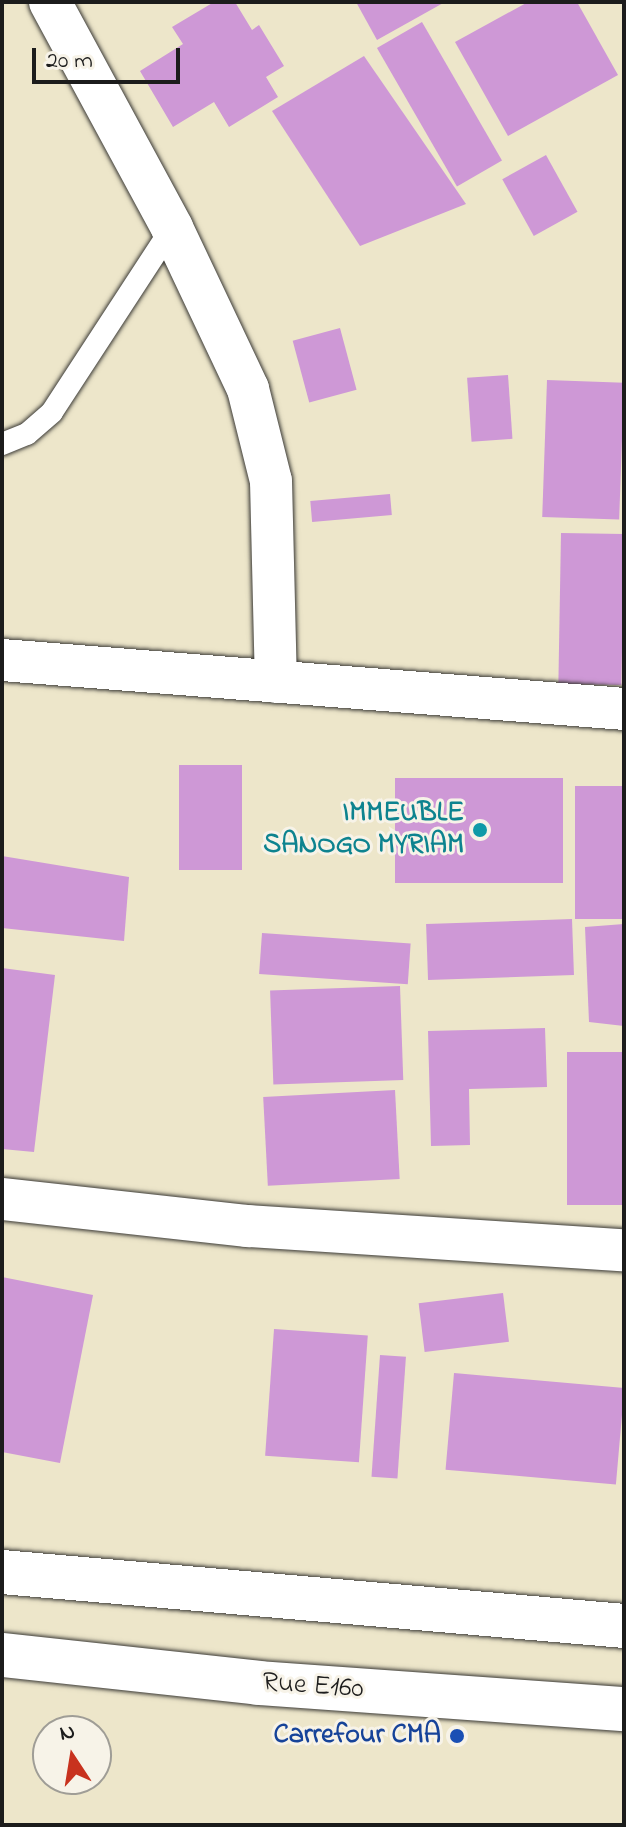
<!DOCTYPE html>
<style>
body{margin:0}
#map{position:relative;width:626px;height:1827px;overflow:hidden;background:#ede6ca;font-family:"Indie Flower",sans-serif}
div>[style]{position:absolute}
.building>*{inset:0;background:#ce98d6;transform-origin:0 0}
.roads{filter:drop-shadow(0 0 2px #3b3a36) drop-shadow(0 0 2px #3b3a36)}
.lane>*{height:22px;margin:-11px;padding:0 11px;transform-origin:11px;border-radius:11px;background:#fff}
.street>*{height:42px;margin:-21px;padding:0 21px;transform-origin:21px;border-radius:21px;background:#fff}
.secondary>*{height:44px;margin:-22px;padding:0 22px;transform-origin:22px;border-radius:22px;background:#fff}
.dots>*{width:22px;height:22px;translate:-50% -50%;box-sizing:border-box;border:4px solid #f7f3e8;border-radius:50%}
span{translate:-50% -50%;white-space:nowrap;text-align:center;line-height:1.15;-webkit-text-stroke:6px #f7f3e8;paint-order:stroke}
.culture-label{font-size:28px;color:#0d838f;font-weight:700}
.right{translate:-100% -50%;text-align:right}
.street-label{font-size:28px;color:#1c1c1c}
.transit-label{font-size:28px;color:#164399;font-weight:700}
.frame{position:absolute;inset:0;border:4px solid #1c1c1c;pointer-events:none}
.north{position:absolute;left:32px;top:1715px;width:80px;height:80px;box-sizing:border-box;background:#f7f3e8;border:2px solid #9f9d96;border-radius:50%;rotate:348deg;font-size:22px;font-weight:700;line-height:32px;text-align:center;color:#1c1c1c}
.north::after{content:'';display:block;margin:auto;width:28px;height:36px;background:#c8321e;clip-path:polygon(50% 0,100% 100%,50% 72%,0 100%)}
.scale{position:absolute;left:32px;top:48px;width:148px;height:36px;box-sizing:border-box;border:4px solid #1c1c1c;border-top:0;padding-left:10px;font-size:24px;line-height:28px;white-space:nowrap;color:#1c1c1c;-webkit-text-stroke:6px #f7f3e8;paint-order:stroke}
</style>
<div id="map">
<div class="building">
<i style="clip-path:polygon(214px 2px,235px 2px,252px 30px,259px 25px,284px 66px,266px 77px,278px 97px,229px 127px,214px 102px,173px 127px,140px 71px,183px 44px,172px 27px)"></i>
<i style="clip-path:polygon(356px 2px,445px 2px,377px 40px)"></i>
<i style="clip-path:polygon(528px 2px,577px 2px,618px 75px,508px 136px,455px 42px)"></i>
<i style="left:422px;top:22px;width:160px;height:52px;rotate:60deg"></i>
<i style="clip-path:polygon(364px 56px,466px 204px,360px 246px,272px 111px)"></i>
<i style="left:546px;top:155px;width:65px;height:50px;rotate:61deg"></i>
<i style="left:340px;top:328px;width:64px;height:49px;rotate:75deg"></i>
<i style="left:508px;top:375px;width:64px;height:41px;rotate:86deg"></i>
<i style="left:547px;top:380px;width:77px;height:137px;rotate:2deg"></i>
<i style="left:390px;top:494px;width:21px;height:80px;rotate:85deg"></i>
<i style="left:561px;top:533px;width:63px;height:151px;rotate:1deg"></i>
<i style="left:179px;top:765px;width:63px;height:105px"></i>
<i style="left:395px;top:778px;width:168px;height:105px"></i>
<i style="left:624px;top:786px;width:133px;height:49px;rotate:90deg"></i>
<i style="clip-path:polygon(2px 856px,129px 877px,124px 941px,2px 928px)"></i>
<i style="left:572px;top:919px;width:56px;height:146px;rotate:88deg"></i>
<i style="clip-path:polygon(624px 924px,624px 1026px,589px 1022px,585px 927px)"></i>
<i style="left:262px;top:933px;width:149px;height:41px;rotate:4deg"></i>
<i style="clip-path:polygon(2px 968px,55px 975px,34px 1152px,2px 1149px)"></i>
<i style="left:400px;top:986px;width:94px;height:130px;rotate:88deg"></i>
<i style="clip-path:polygon(545px 1028px,547px 1087px,469px 1089px,470px 1145px,431px 1146px,428px 1031px)"></i>
<i style="left:567px;top:1052px;width:57px;height:153px"></i>
<i style="left:395px;top:1090px;width:89px;height:132px;rotate:87deg"></i>
<i style="clip-path:polygon(2px 1277px,93px 1295px,60px 1463px,2px 1452px)"></i>
<i style="left:503px;top:1293px;width:49px;height:85px;rotate:83deg"></i>
<i style="left:274px;top:1329px;width:94px;height:127px;rotate:4deg"></i>
<i style="left:380px;top:1355px;width:26px;height:122px;rotate:4deg"></i>
<i style="left:454px;top:1373px;width:171px;height:97px;rotate:5deg"></i>
</div>
<div class="roads">
<div class="lane">
<i style="left:2px;top:444px;width:27px;rotate:-22deg"></i>
<i style="left:27px;top:434px;width:33px;rotate:-41deg"></i>
<i style="left:52px;top:412px;width:220px;rotate:-56.9deg"></i>
</div>
<div class="street">
<i style="left:50px;top:2px;width:257px;rotate:61.6deg"></i>
<i style="left:172px;top:228px;width:178px;rotate:64.7deg"></i>
<i style="left:248px;top:389px;width:95px;rotate:76deg"></i>
<i style="left:271px;top:481px;width:201px;rotate:88.6deg"></i>
<i style="left:2px;top:660px;width:624px;rotate:4.5deg"></i>
<i style="left:2px;top:1199px;width:247px;rotate:6.3deg"></i>
<i style="left:248px;top:1226px;width:377px;rotate:3.7deg"></i>
</div>
<div class="secondary">
<i style="left:2px;top:1572px;width:624px;rotate:4.96deg"></i>
<i style="left:2px;top:1655px;width:258px;rotate:6.2deg"></i>
<i style="left:258px;top:1683px;width:367px;rotate:4.1deg"></i>
</div>
</div>
<div class="dots">
<i style="left:480px;top:830px;background:#0f9aa8"></i>
<i style="left:457px;top:1736px;background:#1a4fb4"></i>
</div>
<div class="culture-label">
<span class="right" style="left:464px;top:830px">IMMEUBLE<br>SANOGO MYRIAM</span>
</div>
<div class="street-label">
<span style="left:313px;top:1687px;rotate:4deg">Rue E160</span>
</div>
<div class="transit-label">
<span class="right" style="left:441px;top:1736px">Carrefour CMA</span>
</div>
<div class="frame"></div>
<div class="north">N</div>
<div class="scale">20 m</div>
</div>
